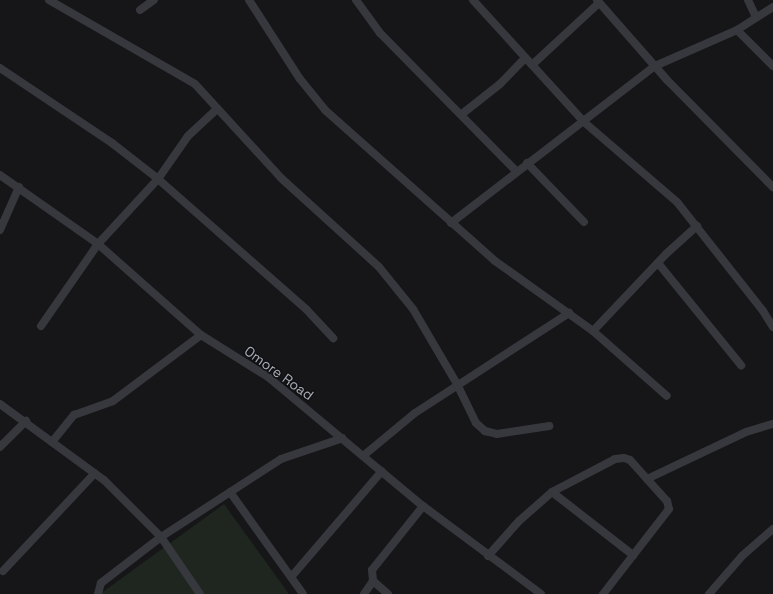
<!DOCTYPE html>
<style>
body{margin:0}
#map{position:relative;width:773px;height:594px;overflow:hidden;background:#161618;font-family:"Space Grotesk",sans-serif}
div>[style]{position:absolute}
.green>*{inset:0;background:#1e261f}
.minor>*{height:8px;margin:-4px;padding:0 4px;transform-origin:4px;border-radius:4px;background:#37383d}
span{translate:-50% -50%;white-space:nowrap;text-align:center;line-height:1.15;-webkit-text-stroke:3px #111113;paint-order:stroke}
.street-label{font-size:14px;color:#a8adb8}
</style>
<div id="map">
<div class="green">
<i style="clip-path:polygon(224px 504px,289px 594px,100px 594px)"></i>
</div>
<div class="minor">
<i style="left:49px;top:0;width:168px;rotate:29.9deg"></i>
<i style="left:195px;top:84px;width:127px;rotate:47.5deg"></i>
<i style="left:281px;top:178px;width:132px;rotate:42.2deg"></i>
<i style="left:379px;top:267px;width:54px;rotate:51deg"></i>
<i style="left:413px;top:309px;width:87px;rotate:59.6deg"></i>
<i style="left:457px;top:384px;width:43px;rotate:64deg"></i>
<i style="left:476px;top:423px;width:12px;rotate:42deg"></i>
<i style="left:485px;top:431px;width:12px;rotate:14deg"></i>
<i style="left:497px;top:434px;width:53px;rotate:-8.7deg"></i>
<i style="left:249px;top:0;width:94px;rotate:57.2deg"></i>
<i style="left:300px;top:79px;width:40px;rotate:51deg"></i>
<i style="left:325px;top:110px;width:227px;rotate:41.6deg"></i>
<i style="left:495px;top:261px;width:120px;rotate:35.5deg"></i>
<i style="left:593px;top:331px;width:98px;rotate:41.3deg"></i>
<i style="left:356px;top:0;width:41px;rotate:54deg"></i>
<i style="left:380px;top:33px;width:194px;rotate:45.4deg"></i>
<i style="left:473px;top:0;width:165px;rotate:47.7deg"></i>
<i style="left:584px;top:122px;width:123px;rotate:40.7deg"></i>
<i style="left:677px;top:202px;width:139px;rotate:51.7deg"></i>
<i style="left:763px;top:311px;width:19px;rotate:58deg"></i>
<i style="left:597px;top:0;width:106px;rotate:48.8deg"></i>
<i style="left:667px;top:80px;width:151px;rotate:45.3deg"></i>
<i style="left:748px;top:0;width:19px;rotate:65deg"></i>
<i style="left:140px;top:10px;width:17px;rotate:-36deg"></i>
<i style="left:737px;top:30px;width:51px;rotate:45deg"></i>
<i style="left:532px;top:65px;width:91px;rotate:-42.8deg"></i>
<i style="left:0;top:68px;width:135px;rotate:33.8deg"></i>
<i style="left:112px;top:143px;width:58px;rotate:38deg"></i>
<i style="left:158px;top:179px;width:197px;rotate:41.3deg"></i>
<i style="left:306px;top:309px;width:40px;rotate:47deg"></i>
<i style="left:462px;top:114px;width:48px;rotate:-38.3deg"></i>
<i style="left:500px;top:84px;width:36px;rotate:-46deg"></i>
<i style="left:527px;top:163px;width:82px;rotate:46deg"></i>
<i style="left:0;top:175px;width:120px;rotate:35.1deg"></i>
<i style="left:98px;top:244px;width:137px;rotate:41.5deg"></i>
<i style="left:201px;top:335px;width:79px;rotate:32.1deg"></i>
<i style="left:268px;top:377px;width:202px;rotate:39.8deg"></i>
<i style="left:423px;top:506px;width:147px;rotate:36.7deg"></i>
<i style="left:451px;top:223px;width:257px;rotate:-37.6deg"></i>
<i style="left:655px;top:66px;width:90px;rotate:-23.7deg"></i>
<i style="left:737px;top:30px;width:43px;rotate:-32.6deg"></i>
<i style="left:0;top:230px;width:47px;rotate:-66.2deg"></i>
<i style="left:658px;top:263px;width:132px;rotate:50.9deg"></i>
<i style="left:41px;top:326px;width:100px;rotate:-55.2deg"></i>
<i style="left:98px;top:244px;width:88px;rotate:-47.3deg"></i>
<i style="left:158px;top:179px;width:52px;rotate:-55.1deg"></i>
<i style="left:188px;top:136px;width:40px;rotate:-43deg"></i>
<i style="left:593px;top:331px;width:106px;rotate:-46.5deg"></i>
<i style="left:666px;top:254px;width:42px;rotate:-42.1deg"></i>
<i style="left:0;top:404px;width:129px;rotate:36.2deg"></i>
<i style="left:104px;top:480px;width:81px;rotate:45deg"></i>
<i style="left:161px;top:537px;width:69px;rotate:55.6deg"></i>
<i style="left:52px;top:442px;width:35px;rotate:-51deg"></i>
<i style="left:74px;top:415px;width:41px;rotate:-19.7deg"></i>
<i style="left:113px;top:401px;width:110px;rotate:-36.9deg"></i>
<i style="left:0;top:447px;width:37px;rotate:-45deg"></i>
<i style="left:363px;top:456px;width:67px;rotate:-39.6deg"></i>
<i style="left:415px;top:413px;width:184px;rotate:-33deg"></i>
<i style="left:647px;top:479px;width:110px;rotate:-25.4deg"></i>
<i style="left:746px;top:432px;width:28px;rotate:-17deg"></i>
<i style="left:230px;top:492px;width:125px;rotate:54.4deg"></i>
<i style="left:552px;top:492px;width:103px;rotate:37.9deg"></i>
<i style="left:488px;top:556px;width:47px;rotate:-48.5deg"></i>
<i style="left:519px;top:521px;width:44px;rotate:-41.3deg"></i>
<i style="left:552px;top:492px;width:71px;rotate:-27.6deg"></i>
<i style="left:615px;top:459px;width:9px;rotate:-6deg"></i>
<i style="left:624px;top:458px;width:6px;rotate:18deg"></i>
<i style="left:630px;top:460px;width:25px;rotate:48deg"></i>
<i style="left:647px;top:479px;width:30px;rotate:48deg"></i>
<i style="left:667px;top:501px;width:8px;rotate:76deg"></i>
<i style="left:669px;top:509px;width:108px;rotate:127.8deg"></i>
<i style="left:3px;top:571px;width:134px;rotate:-46.8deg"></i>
<i style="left:292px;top:576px;width:138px;rotate:-49.4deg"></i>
<i style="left:98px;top:594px;width:11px;rotate:-75deg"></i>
<i style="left:101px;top:583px;width:76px;rotate:-37.5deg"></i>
<i style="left:161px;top:537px;width:143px;rotate:-33deg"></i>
<i style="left:281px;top:459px;width:65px;rotate:-18.7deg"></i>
<i style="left:364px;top:594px;width:16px;rotate:-55deg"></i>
<i style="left:388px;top:594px;width:20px;rotate:-139deg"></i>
<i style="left:373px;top:581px;width:11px;rotate:-95deg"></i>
<i style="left:372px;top:570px;width:82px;rotate:-51.4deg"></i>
<i style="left:709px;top:594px;width:50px;rotate:-49deg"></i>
<i style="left:742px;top:556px;width:41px;rotate:-41.1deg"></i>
</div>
<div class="street-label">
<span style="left:279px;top:373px;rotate:36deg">Omore Road</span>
</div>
</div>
